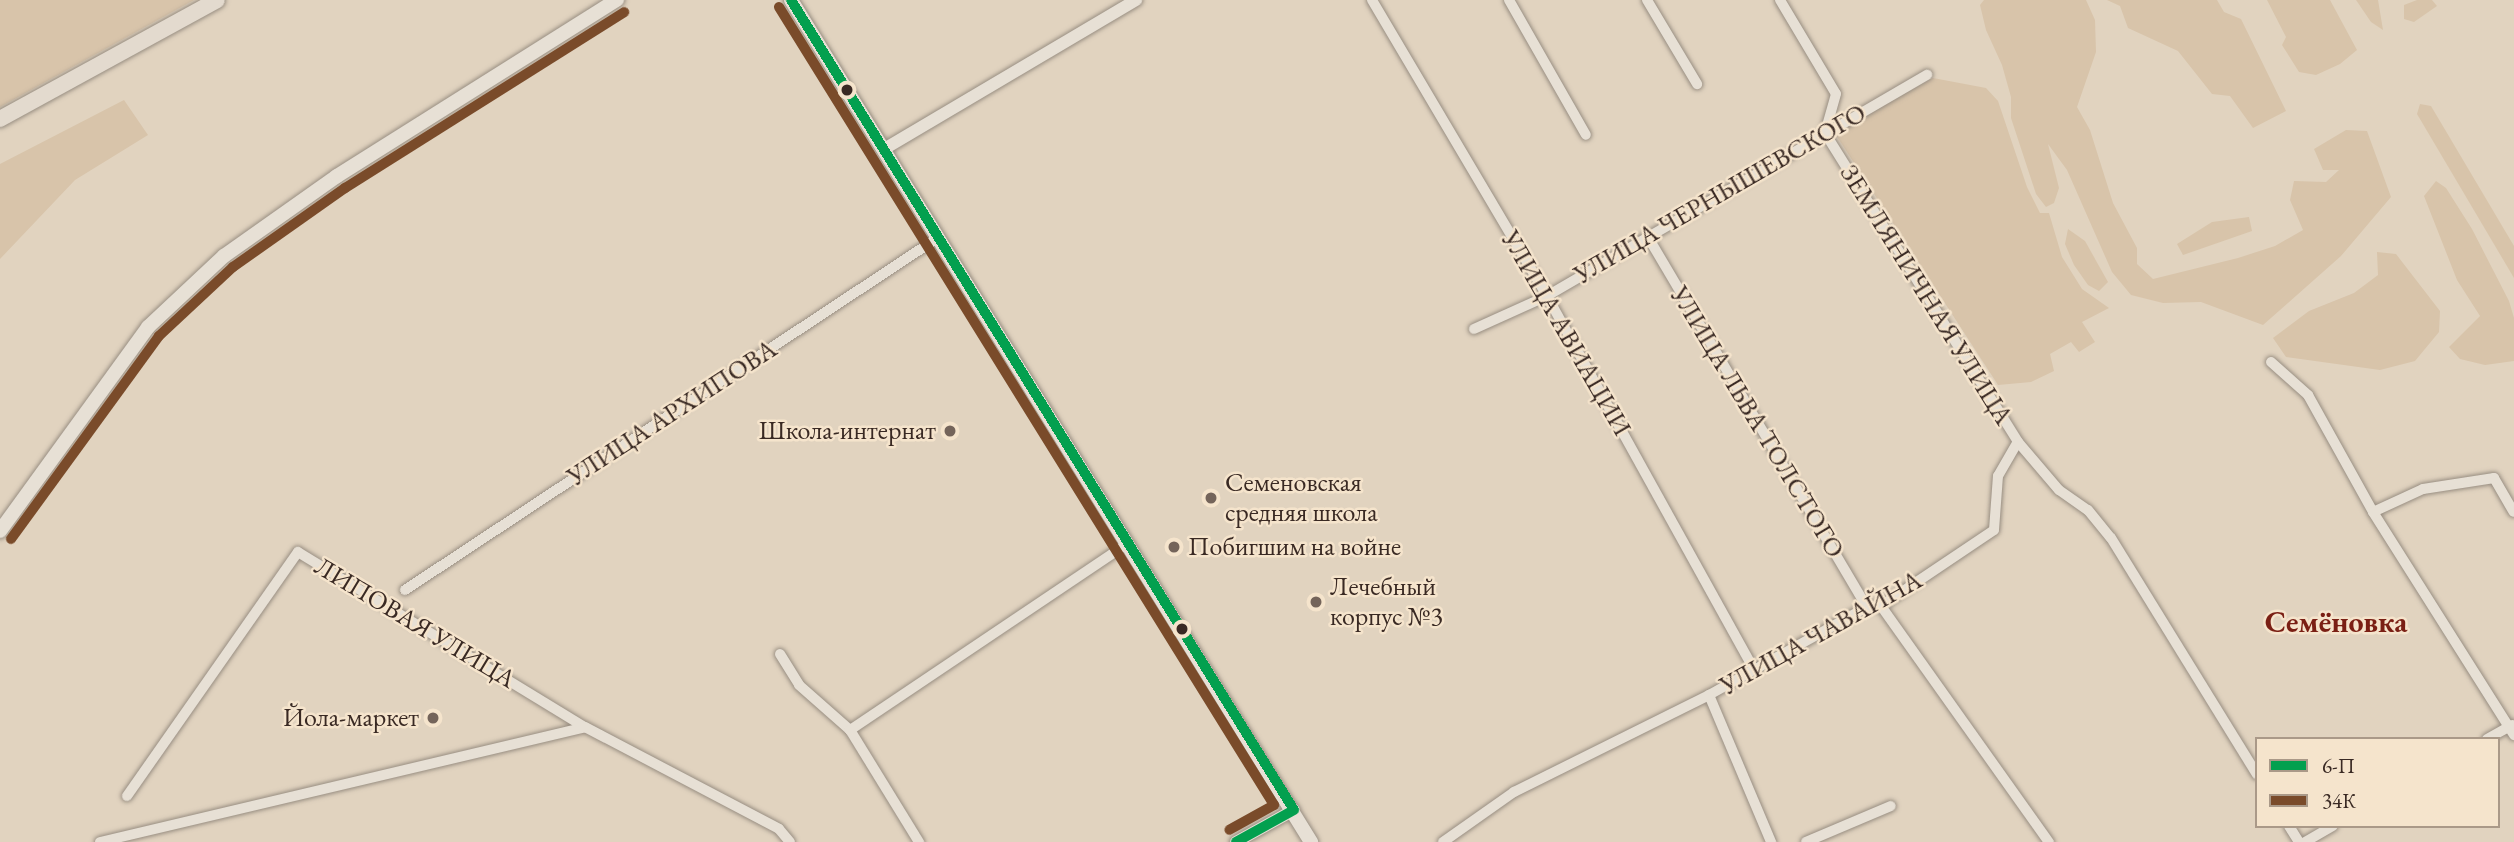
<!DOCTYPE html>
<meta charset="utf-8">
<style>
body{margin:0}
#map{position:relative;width:2514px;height:842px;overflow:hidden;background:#e1d3bf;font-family:"EB Garamond",serif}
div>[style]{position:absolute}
.green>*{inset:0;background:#d8c4aa}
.roads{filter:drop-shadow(0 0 2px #988e82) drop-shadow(0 0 2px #988e82)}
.minor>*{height:10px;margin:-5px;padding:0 5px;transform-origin:5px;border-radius:5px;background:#e7e0d5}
.tertiary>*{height:12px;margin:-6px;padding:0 6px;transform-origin:6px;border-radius:6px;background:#e7e0d5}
.secondary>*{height:14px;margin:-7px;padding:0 7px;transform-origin:7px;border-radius:7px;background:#e7e0d5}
.primary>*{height:16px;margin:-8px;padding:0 8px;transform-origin:8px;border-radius:8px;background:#e3dace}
.bus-1>*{height:10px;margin:-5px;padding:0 5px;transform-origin:5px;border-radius:5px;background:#03a04f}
.bus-2>*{height:10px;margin:-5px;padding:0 5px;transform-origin:5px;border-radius:5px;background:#7a4b2a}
.dots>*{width:19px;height:19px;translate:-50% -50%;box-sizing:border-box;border:4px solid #f5e4cc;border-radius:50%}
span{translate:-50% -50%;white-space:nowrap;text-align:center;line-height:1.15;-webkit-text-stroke:5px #f5e4cc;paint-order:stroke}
.street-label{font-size:26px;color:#392923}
.poi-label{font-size:26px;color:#392923}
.right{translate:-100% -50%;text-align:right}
.left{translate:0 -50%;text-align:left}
.quarter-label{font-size:30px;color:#7a1f14;font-weight:700}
.legend{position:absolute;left:2255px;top:737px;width:245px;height:91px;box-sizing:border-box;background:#f5e4cc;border:2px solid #a98;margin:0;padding:9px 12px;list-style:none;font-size:21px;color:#392923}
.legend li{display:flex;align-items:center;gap:14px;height:35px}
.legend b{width:35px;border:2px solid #a98}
</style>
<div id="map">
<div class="green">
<i style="clip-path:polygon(0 0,194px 0,0 107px)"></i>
<i style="clip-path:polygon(1984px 0,2086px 0,2095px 20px,2096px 52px,2077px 107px,2090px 130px,2113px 203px,2137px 248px,2137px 264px,2153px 279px,2238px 258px,2275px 246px,2303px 230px,2290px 200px,2294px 181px,2326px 182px,2339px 170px,2323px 170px,2314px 149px,2346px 130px,2367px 131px,2391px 197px,2341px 256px,2263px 325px,2201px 302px,2163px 303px,2131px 295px,2112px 272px,2067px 170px,2048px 144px,2059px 188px,2054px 203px,2046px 207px,2036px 194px,2011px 118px,2011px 97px,2002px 65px,1986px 30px,1980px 5px)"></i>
<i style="clip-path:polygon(2107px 0,2217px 0,2224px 12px,2241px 19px,2286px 111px,2253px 128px,2230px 96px,2212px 94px,2178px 51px,2128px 28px,2120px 6px)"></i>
<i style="clip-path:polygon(2267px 0,2330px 0,2357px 50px,2340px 64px,2316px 75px,2299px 72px,2282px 45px,2286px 37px)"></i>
<i style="clip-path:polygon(2356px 0,2378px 0,2383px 30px,2371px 22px)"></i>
<i style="clip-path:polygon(2417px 0,2432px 0,2437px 6px,2414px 22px,2404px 19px,2404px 5px)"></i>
<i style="clip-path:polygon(1933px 78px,1986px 88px,1998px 101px,2027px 187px,2040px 213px,2049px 213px,2062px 257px,2082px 289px,2109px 308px,2082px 322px,2095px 342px,2079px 352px,2071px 342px,2050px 354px,2054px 371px,2031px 382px,1998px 385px,1834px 132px)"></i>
<i style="clip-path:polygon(124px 100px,148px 135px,75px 180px,0 259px,0 164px)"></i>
<i style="clip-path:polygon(2420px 104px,2431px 106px,2514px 246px,2514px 278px,2417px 114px)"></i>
<i style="clip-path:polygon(2436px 181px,2446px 188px,2472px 229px,2509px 301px,2514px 318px,2514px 361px,2485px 365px,2460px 359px,2449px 347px,2480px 316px,2457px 280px,2424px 196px)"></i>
<i style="clip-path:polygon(2249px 217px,2252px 231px,2183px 255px,2177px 244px,2212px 222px)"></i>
<i style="clip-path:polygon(2068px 229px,2085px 241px,2108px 282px,2099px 291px,2088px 285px,2074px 265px,2065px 244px)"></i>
<i style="clip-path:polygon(2377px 252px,2396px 254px,2440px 311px,2439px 332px,2415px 361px,2380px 370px,2286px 357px,2273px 338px,2309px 311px,2354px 293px,2378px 275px)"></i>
</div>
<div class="roads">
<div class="minor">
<i style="left:1372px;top:0;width:344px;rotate:59.4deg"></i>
<i style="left:1547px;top:296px;width:427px;rotate:61deg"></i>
<i style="left:1509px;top:0;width:155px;rotate:60.3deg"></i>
<i style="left:1647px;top:0;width:98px;rotate:59.2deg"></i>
<i style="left:1780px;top:0;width:109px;rotate:59.2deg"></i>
<i style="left:1836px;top:94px;width:41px;rotate:105.8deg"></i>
<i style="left:1825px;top:133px;width:364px;rotate:58deg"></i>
<i style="left:2018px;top:442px;width:63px;rotate:49.5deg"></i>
<i style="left:2059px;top:490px;width:35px;rotate:35deg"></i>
<i style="left:2088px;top:510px;width:36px;rotate:51deg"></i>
<i style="left:2111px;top:538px;width:278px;rotate:58.3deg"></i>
<i style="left:1648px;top:237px;width:430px;rotate:59.4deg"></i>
<i style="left:1474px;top:329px;width:80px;rotate:-24.3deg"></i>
<i style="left:1547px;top:296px;width:440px;rotate:-30.2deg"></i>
<i style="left:2271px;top:362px;width:50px;rotate:41.7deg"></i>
<i style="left:2308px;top:395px;width:134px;rotate:60.9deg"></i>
<i style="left:2373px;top:512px;width:264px;rotate:57.7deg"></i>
<i style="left:2373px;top:512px;width:55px;rotate:-24.7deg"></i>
<i style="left:2423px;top:489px;width:72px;rotate:-8.8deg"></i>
<i style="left:2494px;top:478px;width:39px;rotate:60deg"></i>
<i style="left:405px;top:590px;width:640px;rotate:-33.47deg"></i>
<i style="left:1881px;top:606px;width:290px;rotate:54.6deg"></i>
<i style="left:780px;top:654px;width:36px;rotate:58deg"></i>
<i style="left:799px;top:685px;width:68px;rotate:41.4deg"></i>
<i style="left:850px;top:730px;width:132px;rotate:58.4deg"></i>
<i style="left:1709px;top:695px;width:160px;rotate:67.1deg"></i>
<i style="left:850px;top:730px;width:335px;rotate:-33.9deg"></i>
<i style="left:2487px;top:739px;width:29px;rotate:-29deg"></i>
<i style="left:127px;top:796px;width:298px;rotate:-55deg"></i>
<i style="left:298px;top:552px;width:336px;rotate:31.4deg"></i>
<i style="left:585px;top:727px;width:219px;rotate:27.7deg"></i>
<i style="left:779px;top:829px;width:17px;rotate:50deg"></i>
<i style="left:2289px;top:826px;width:19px;rotate:58deg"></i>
<i style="left:100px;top:842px;width:498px;rotate:-13.3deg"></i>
<i style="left:1443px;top:842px;width:87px;rotate:-35.2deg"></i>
<i style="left:1514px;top:792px;width:218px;rotate:-26.4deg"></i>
<i style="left:1709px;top:695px;width:181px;rotate:-29.1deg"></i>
<i style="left:1867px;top:607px;width:14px;rotate:-4deg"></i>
<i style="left:1881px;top:606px;width:136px;rotate:-33.9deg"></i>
<i style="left:1994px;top:530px;width:54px;rotate:-85.8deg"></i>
<i style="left:1998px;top:476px;width:39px;rotate:-60deg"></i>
<i style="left:1806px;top:842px;width:92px;rotate:-23deg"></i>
<i style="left:2305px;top:842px;width:32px;rotate:-30deg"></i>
</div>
<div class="tertiary">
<i style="left:884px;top:149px;width:293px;rotate:-30.6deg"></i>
<i style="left:1236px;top:842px;width:66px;rotate:-28.9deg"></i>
</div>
<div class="secondary">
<i style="left:791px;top:0;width:990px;rotate:58.3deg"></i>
<i style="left:0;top:531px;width:252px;rotate:-54deg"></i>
<i style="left:148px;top:327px;width:104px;rotate:-43.1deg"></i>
<i style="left:224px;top:256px;width:138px;rotate:-35.3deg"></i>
<i style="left:337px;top:176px;width:331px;rotate:-32.2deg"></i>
</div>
<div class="primary">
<i style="left:0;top:119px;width:247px;rotate:-28.7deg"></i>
</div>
</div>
<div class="bus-1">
<i style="left:791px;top:0;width:953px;rotate:58.16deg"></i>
<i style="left:1236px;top:842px;width:66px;rotate:-28.9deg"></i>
</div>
<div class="bus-2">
<i style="left:779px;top:7px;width:939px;rotate:58.19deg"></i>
<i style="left:1274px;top:805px;width:51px;rotate:150.9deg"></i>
<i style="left:11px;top:539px;width:251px;rotate:-53.9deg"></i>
<i style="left:159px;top:336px;width:101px;rotate:-43deg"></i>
<i style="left:233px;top:267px;width:137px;rotate:-35.2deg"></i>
<i style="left:345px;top:188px;width:330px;rotate:-32.2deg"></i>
</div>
<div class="dots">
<i style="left:847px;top:90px;background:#392923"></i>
<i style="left:950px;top:431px;background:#74645a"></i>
<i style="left:1211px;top:498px;background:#74645a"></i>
<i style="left:1174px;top:547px;background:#74645a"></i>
<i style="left:1316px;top:602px;background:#74645a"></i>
<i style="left:1182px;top:629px;background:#392923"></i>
<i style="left:433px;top:718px;background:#74645a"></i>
</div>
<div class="street-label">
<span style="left:1720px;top:194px;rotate:-30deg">УЛИЦА ЧЕРНЫШЕВСКОГО</span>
<span style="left:1926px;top:295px;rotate:58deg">ЗЕМЛЯНИЧНАЯ УЛИЦА</span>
<span style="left:1566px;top:333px;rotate:60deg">УЛИЦА АВИАЦИИ</span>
<span style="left:672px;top:413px;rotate:-33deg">УЛИЦА АРХИПОВА</span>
<span style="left:1757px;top:422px;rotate:59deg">УЛИЦА ЛЬВА ТОЛСТОГО</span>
<span style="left:415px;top:623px;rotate:31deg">ЛИПОВАЯ УЛИЦА</span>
<span style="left:1821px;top:633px;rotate:-29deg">УЛИЦА ЧАВАЙНА</span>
</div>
<div class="poi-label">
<span class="right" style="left:936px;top:431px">Школа-интернат</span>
<span class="left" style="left:1225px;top:498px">Семеновская<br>средняя школа</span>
<span class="left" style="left:1188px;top:547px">Побигшим на войне</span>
<span class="left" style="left:1330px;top:602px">Лечебный<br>корпус №3</span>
<span class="right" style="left:419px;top:718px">Йола-маркет</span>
</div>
<div class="quarter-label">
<span style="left:2336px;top:622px">Семёновка</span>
</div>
<ul class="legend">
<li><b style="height:9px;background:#03a04f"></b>6-П</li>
<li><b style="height:9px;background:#7a4b2a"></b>34К</li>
</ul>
</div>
